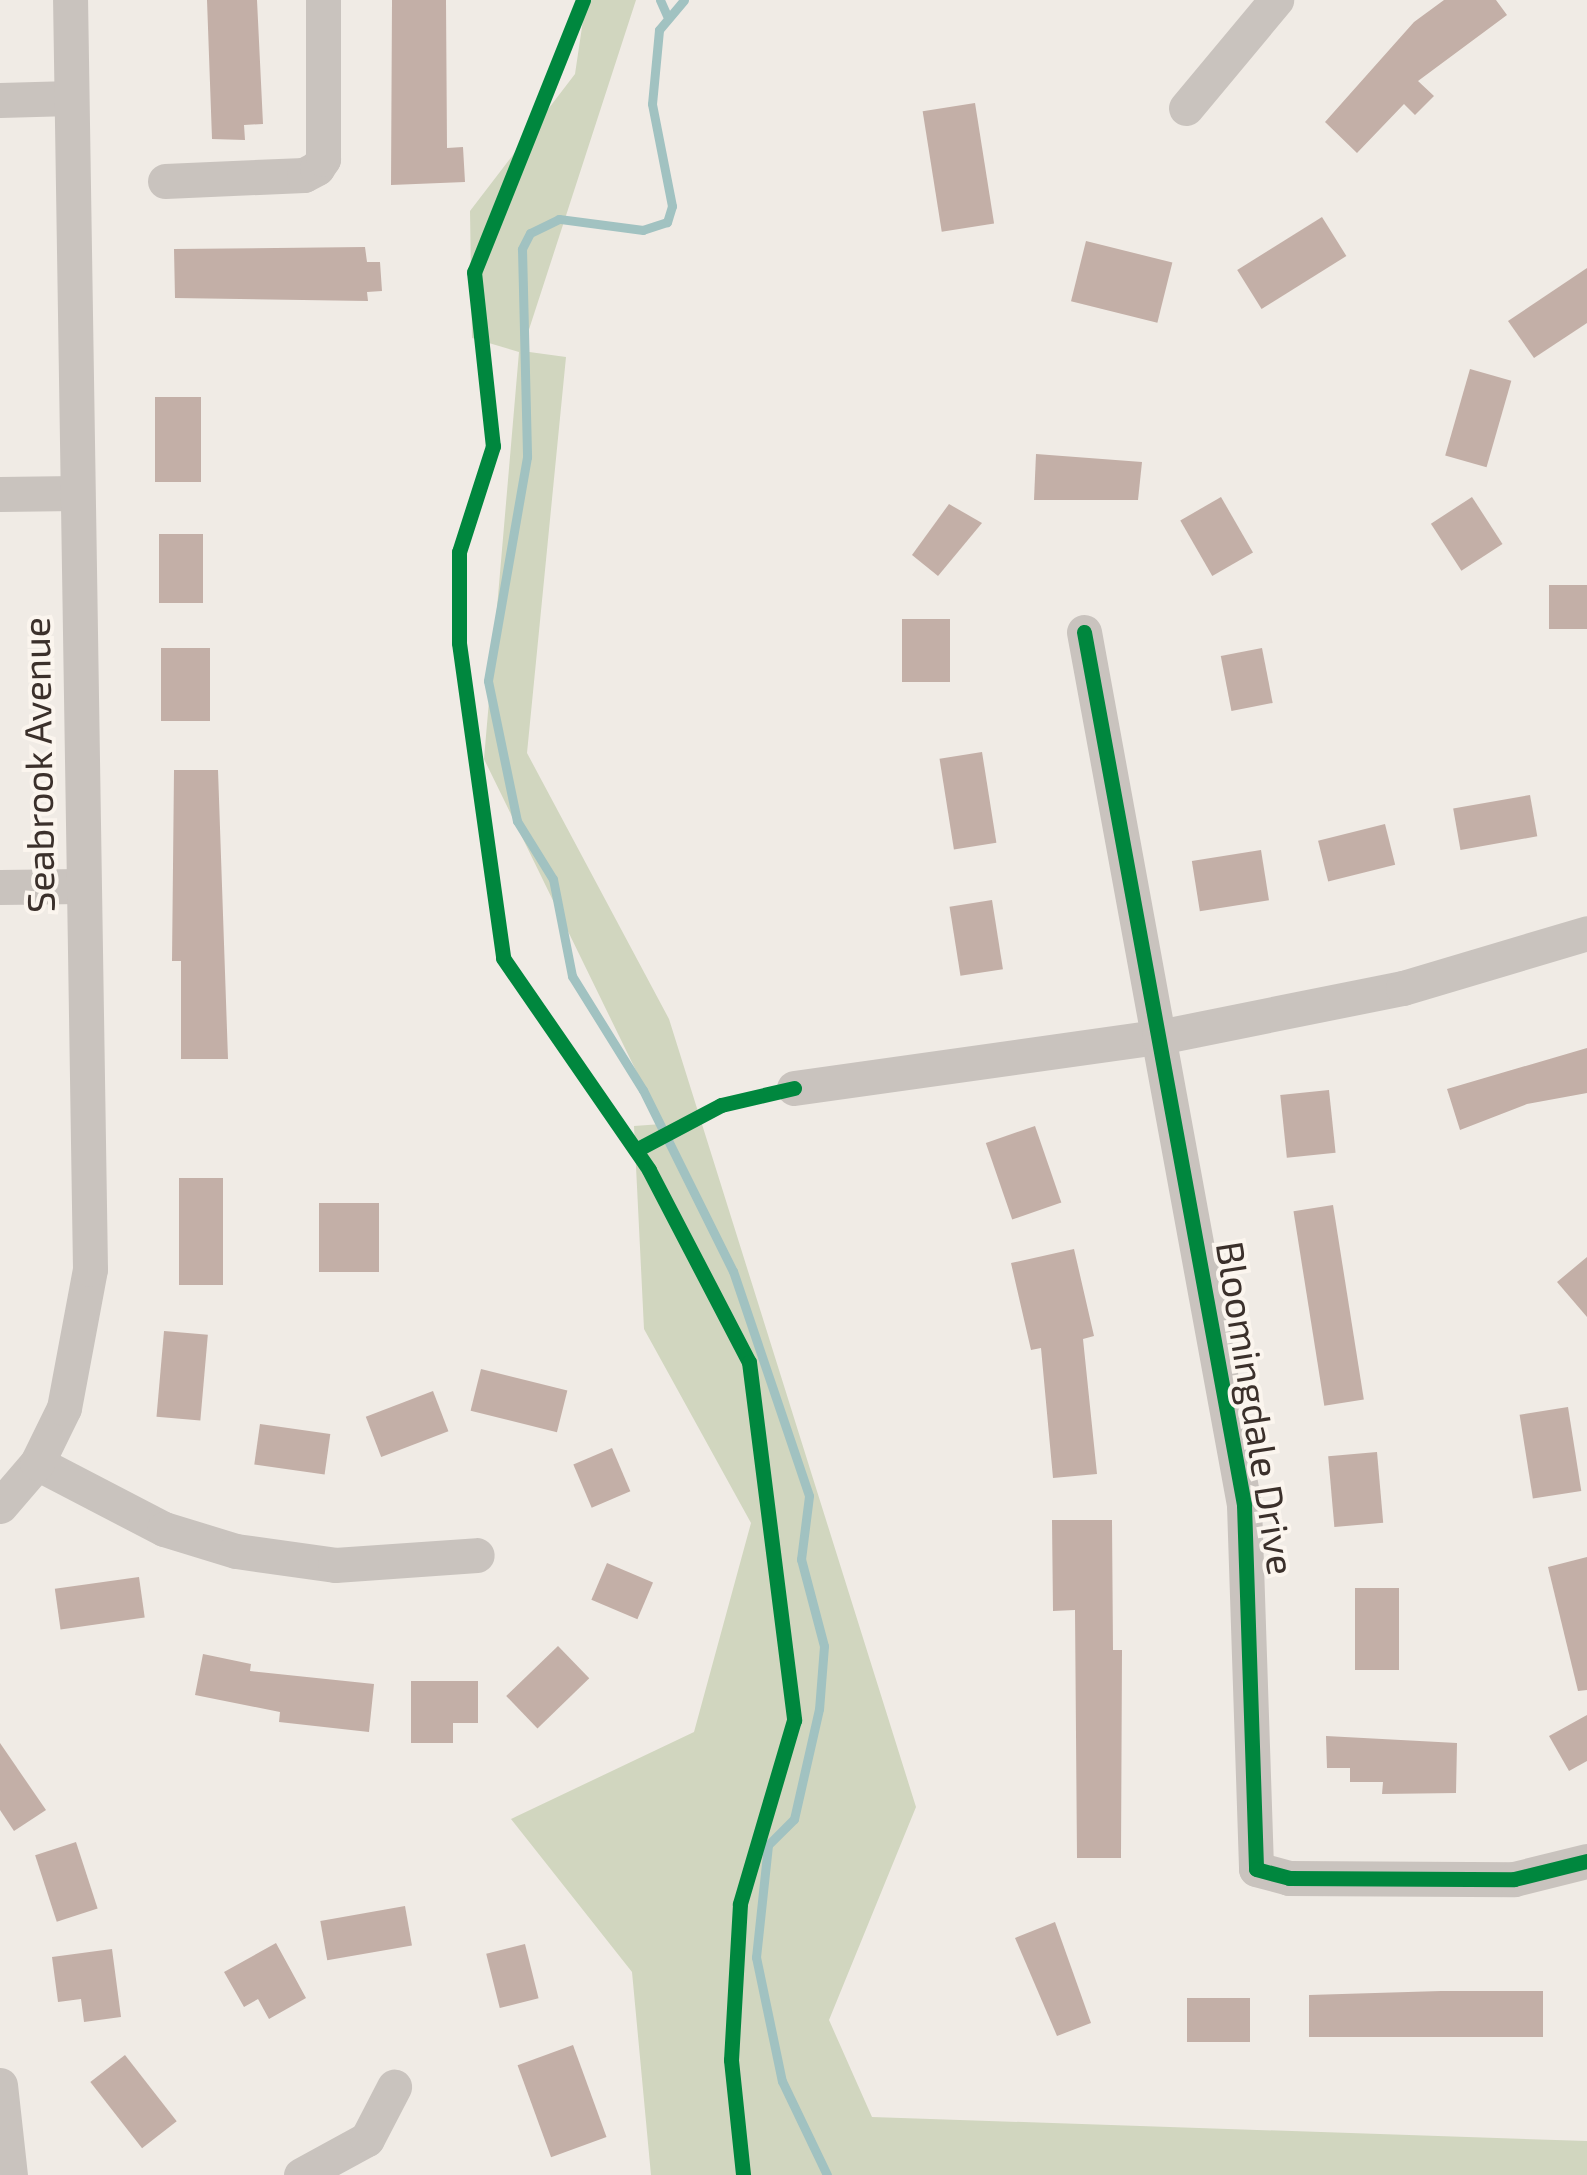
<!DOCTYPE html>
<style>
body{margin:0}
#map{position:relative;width:1587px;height:2175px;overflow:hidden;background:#f0ebe5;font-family:"Exo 2",sans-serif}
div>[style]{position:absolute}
.green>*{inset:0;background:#d1d6bf}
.stream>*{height:9px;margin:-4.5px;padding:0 4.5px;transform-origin:4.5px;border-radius:4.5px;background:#a1c2c1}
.building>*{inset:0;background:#c3afa7;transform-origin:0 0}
.street>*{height:35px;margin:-17.5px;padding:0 17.5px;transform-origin:17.5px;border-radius:17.5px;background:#c9c3be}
.cycleway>*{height:15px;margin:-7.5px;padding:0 7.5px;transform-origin:7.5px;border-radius:7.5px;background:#00873e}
span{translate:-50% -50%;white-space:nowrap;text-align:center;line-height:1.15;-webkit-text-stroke:8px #fbf5ee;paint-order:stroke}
.street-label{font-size:38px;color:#3b302b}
</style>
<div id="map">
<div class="green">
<i style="clip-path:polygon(586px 0,636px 0,522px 351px,566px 357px,527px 753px,669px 1019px,916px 1807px,829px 2020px,872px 2117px,1587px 2141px,1587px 2175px,651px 2175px,632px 1972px,511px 1819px,694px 1732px,751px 1523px,644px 1329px,634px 1126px,662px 1124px,484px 759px,519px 352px,472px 338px,470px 211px,575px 74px)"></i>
</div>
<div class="stream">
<i style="left:660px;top:0;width:17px;rotate:66deg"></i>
<i style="left:684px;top:0;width:39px;rotate:130deg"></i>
<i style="left:659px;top:30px;width:74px;rotate:95.4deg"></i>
<i style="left:652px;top:104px;width:104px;rotate:78.9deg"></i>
<i style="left:672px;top:206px;width:17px;rotate:107deg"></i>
<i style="left:667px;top:222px;width:25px;rotate:162deg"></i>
<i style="left:643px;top:230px;width:85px;rotate:-172.5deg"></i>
<i style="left:559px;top:219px;width:32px;rotate:154deg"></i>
<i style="left:530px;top:233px;width:18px;rotate:117deg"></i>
<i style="left:522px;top:249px;width:208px;rotate:88.6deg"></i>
<i style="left:527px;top:457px;width:227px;rotate:99.9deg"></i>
<i style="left:488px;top:681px;width:143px;rotate:78.3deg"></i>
<i style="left:517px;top:821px;width:68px;rotate:58.2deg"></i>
<i style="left:553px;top:879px;width:99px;rotate:78.9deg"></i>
<i style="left:572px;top:976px;width:134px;rotate:58.1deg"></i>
<i style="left:643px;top:1090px;width:202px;rotate:63.6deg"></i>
<i style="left:733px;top:1271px;width:237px;rotate:71.3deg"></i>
<i style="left:809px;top:1496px;width:64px;rotate:97.2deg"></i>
<i style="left:801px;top:1559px;width:90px;rotate:75.2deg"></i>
<i style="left:824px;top:1646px;width:63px;rotate:94.5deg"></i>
<i style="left:819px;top:1709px;width:113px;rotate:102.8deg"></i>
<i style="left:794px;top:1819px;width:37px;rotate:135deg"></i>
<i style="left:768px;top:1845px;width:113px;rotate:96.1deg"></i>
<i style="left:756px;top:1957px;width:127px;rotate:78.2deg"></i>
<i style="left:782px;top:2081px;width:104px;rotate:64.4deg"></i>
</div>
<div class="building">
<i style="clip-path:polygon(207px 0,257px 0,263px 124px,244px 125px,245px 140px,212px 139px)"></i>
<i style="clip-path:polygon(392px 0,446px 0,447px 148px,463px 147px,465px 182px,391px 185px)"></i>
<i style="clip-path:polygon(1444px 0,1496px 0,1507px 15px,1418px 81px,1434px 96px,1415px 115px,1404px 104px,1357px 153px,1325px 122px,1414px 22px)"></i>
<i style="left:975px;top:103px;width:122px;height:53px;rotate:81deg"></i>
<i style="left:1322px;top:217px;width:46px;height:100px;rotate:58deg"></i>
<i style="left:1086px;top:241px;width:89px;height:62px;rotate:14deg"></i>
<i style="clip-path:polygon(365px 247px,367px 262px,380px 262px,382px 291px,367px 292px,368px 301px,175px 298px,174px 249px)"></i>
<i style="clip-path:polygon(1587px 268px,1587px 323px,1534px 358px,1508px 321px)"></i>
<i style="left:1470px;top:369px;width:43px;height:90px;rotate:16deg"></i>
<i style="left:155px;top:397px;width:46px;height:85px"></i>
<i style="clip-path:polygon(1036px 454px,1142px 462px,1138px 500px,1034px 500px)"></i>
<i style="left:1221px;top:497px;width:64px;height:47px;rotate:60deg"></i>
<i style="left:1472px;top:497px;width:56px;height:49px;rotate:57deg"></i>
<i style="clip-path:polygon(949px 504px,982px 523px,938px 576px,912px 555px)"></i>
<i style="left:159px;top:534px;width:44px;height:69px"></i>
<i style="left:1549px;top:585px;width:38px;height:44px"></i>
<i style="left:902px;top:619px;width:48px;height:63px"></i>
<i style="left:161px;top:648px;width:49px;height:73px"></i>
<i style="left:1262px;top:648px;width:56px;height:42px;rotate:79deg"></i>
<i style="left:982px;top:752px;width:92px;height:43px;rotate:81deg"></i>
<i style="clip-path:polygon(174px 770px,218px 770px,228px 1059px,181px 1059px,181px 961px,172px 961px)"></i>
<i style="left:1530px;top:795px;width:42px;height:78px;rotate:80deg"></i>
<i style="left:1385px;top:824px;width:42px;height:69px;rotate:76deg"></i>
<i style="left:1261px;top:850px;width:51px;height:70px;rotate:81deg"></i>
<i style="left:992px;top:900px;width:70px;height:43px;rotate:81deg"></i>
<i style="clip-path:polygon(1587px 1048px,1587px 1093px,1527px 1104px,1460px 1130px,1447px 1089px)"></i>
<i style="left:1329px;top:1090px;width:63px;height:49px;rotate:84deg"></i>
<i style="left:1035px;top:1126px;width:81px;height:52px;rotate:71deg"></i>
<i style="left:179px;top:1178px;width:44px;height:107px"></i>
<i style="left:319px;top:1203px;width:60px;height:69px"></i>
<i style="left:1333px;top:1205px;width:197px;height:40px;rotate:81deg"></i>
<i style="clip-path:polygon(1074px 1249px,1094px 1336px,1083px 1339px,1097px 1474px,1053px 1478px,1041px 1348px,1031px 1350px,1011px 1263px)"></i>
<i style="clip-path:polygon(1587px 1257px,1587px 1317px,1557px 1282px)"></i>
<i style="left:164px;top:1331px;width:44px;height:86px;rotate:5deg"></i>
<i style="left:481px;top:1369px;width:89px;height:43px;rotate:14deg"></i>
<i style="left:433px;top:1391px;width:43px;height:72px;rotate:69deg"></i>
<i style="left:1568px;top:1407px;width:85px;height:49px;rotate:81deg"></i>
<i style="left:260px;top:1424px;width:71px;height:41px;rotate:8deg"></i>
<i style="left:612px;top:1448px;width:47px;height:42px;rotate:67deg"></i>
<i style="left:1377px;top:1452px;width:71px;height:49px;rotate:85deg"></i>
<i style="clip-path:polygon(1052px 1520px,1112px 1520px,1113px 1650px,1122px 1650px,1121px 1858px,1077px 1858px,1075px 1610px,1053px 1611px)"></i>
<i style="clip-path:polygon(1587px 1557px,1587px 1690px,1578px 1691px,1548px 1567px)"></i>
<i style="left:607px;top:1563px;width:50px;height:40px;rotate:23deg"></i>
<i style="left:139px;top:1577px;width:41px;height:85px;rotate:82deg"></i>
<i style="left:1355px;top:1588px;width:44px;height:82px"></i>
<i style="left:558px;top:1646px;width:45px;height:72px;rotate:46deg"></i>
<i style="clip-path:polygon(203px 1654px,251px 1664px,250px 1671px,374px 1684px,369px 1732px,279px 1722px,280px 1712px,195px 1695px)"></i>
<i style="clip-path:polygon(411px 1681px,478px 1681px,478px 1723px,453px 1723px,453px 1743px,411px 1743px)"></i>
<i style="clip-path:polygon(1587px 1715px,1587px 1761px,1569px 1771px,1549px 1736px)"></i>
<i style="clip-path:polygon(1326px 1736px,1457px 1743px,1456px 1793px,1382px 1794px,1383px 1782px,1350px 1782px,1350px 1768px,1327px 1768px)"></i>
<i style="clip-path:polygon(0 1743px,46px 1810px,14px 1831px,0 1810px)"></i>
<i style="left:76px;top:1842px;width:70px;height:43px;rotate:72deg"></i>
<i style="left:405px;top:1906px;width:40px;height:86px;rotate:80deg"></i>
<i style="clip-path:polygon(1055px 1922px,1091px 2023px,1057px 2036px,1015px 1938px)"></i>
<i style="clip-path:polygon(276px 1943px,306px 1998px,269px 2019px,258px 1999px,244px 2007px,224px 1972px)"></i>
<i style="left:525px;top:1944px;width:56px;height:40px;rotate:76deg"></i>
<i style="clip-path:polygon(112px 1949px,121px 2017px,84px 2022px,81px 1999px,58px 2002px,52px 1957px)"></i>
<i style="clip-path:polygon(1441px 1991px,1543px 1991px,1543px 2037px,1309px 2037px,1309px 1995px)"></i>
<i style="left:1187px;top:1998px;width:63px;height:44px"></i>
<i style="left:573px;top:2045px;width:98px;height:59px;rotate:70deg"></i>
<i style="left:125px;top:2055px;width:84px;height:44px;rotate:52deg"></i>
</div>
<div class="street">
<i style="left:0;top:100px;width:71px;rotate:-1.6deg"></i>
<i style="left:1186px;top:108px;width:141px;rotate:-50.2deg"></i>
<i style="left:165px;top:181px;width:139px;rotate:-2.5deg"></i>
<i style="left:304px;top:175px;width:15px;rotate:-28deg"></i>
<i style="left:317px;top:168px;width:11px;rotate:-56deg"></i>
<i style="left:323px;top:159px;width:159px;rotate:-90deg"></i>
<i style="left:0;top:494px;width:76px;rotate:-0.8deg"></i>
<i style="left:1084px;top:632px;width:888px;rotate:79.61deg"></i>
<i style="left:1244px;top:1505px;width:364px;rotate:88.1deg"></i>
<i style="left:1256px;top:1869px;width:34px;rotate:15deg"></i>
<i style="left:1289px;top:1878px;width:225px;rotate:0.3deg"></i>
<i style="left:1514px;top:1879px;width:75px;rotate:-13.9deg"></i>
<i style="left:0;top:887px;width:82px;rotate:-0.7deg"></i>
<i style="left:794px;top:1088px;width:369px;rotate:-8deg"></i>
<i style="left:1159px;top:1037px;width:249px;rotate:-11.4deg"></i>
<i style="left:1403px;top:988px;width:192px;rotate:-16.6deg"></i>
<i style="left:37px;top:1463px;width:143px;rotate:27.5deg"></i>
<i style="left:164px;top:1529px;width:75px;rotate:17deg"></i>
<i style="left:236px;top:1551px;width:100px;rotate:8deg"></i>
<i style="left:335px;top:1565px;width:142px;rotate:-4deg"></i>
<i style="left:0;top:1506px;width:57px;rotate:-49.3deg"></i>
<i style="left:37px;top:1463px;width:61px;rotate:-63.9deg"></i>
<i style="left:64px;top:1408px;width:141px;rotate:-79.4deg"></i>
<i style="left:90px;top:1269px;width:1269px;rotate:-90.9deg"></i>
<i style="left:0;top:2085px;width:91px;rotate:83.7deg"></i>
<i style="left:301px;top:2175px;width:75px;rotate:-28.6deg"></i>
<i style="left:367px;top:2139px;width:59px;rotate:-62.6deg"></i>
</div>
<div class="cycleway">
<i style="left:583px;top:0;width:293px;rotate:111.8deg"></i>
<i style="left:474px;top:272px;width:175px;rotate:83.8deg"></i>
<i style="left:493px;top:446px;width:111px;rotate:107.8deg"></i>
<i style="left:459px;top:552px;width:91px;rotate:90deg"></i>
<i style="left:459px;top:643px;width:318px;rotate:82deg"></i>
<i style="left:503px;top:958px;width:257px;rotate:55.4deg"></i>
<i style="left:649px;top:1170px;width:216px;rotate:62.5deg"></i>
<i style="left:749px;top:1362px;width:361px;rotate:82.8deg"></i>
<i style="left:794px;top:1720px;width:192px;rotate:106.4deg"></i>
<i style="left:740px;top:1904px;width:156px;rotate:93.3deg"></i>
<i style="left:731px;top:2060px;width:116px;rotate:84deg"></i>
<i style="left:1084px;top:632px;width:888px;rotate:79.61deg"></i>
<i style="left:1244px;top:1505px;width:364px;rotate:88.1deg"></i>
<i style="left:1256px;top:1869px;width:34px;rotate:15deg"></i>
<i style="left:1289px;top:1878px;width:225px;rotate:0.3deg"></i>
<i style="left:1514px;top:1879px;width:75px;rotate:-13.9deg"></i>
<i style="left:636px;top:1150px;width:96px;rotate:-27.9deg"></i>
<i style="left:721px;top:1105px;width:75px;rotate:-13.1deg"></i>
</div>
<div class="street-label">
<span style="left:38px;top:765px;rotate:-91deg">Seabrook Avenue</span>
<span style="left:1256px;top:1408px;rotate:81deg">Bloomingdale Drive</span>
</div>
</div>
